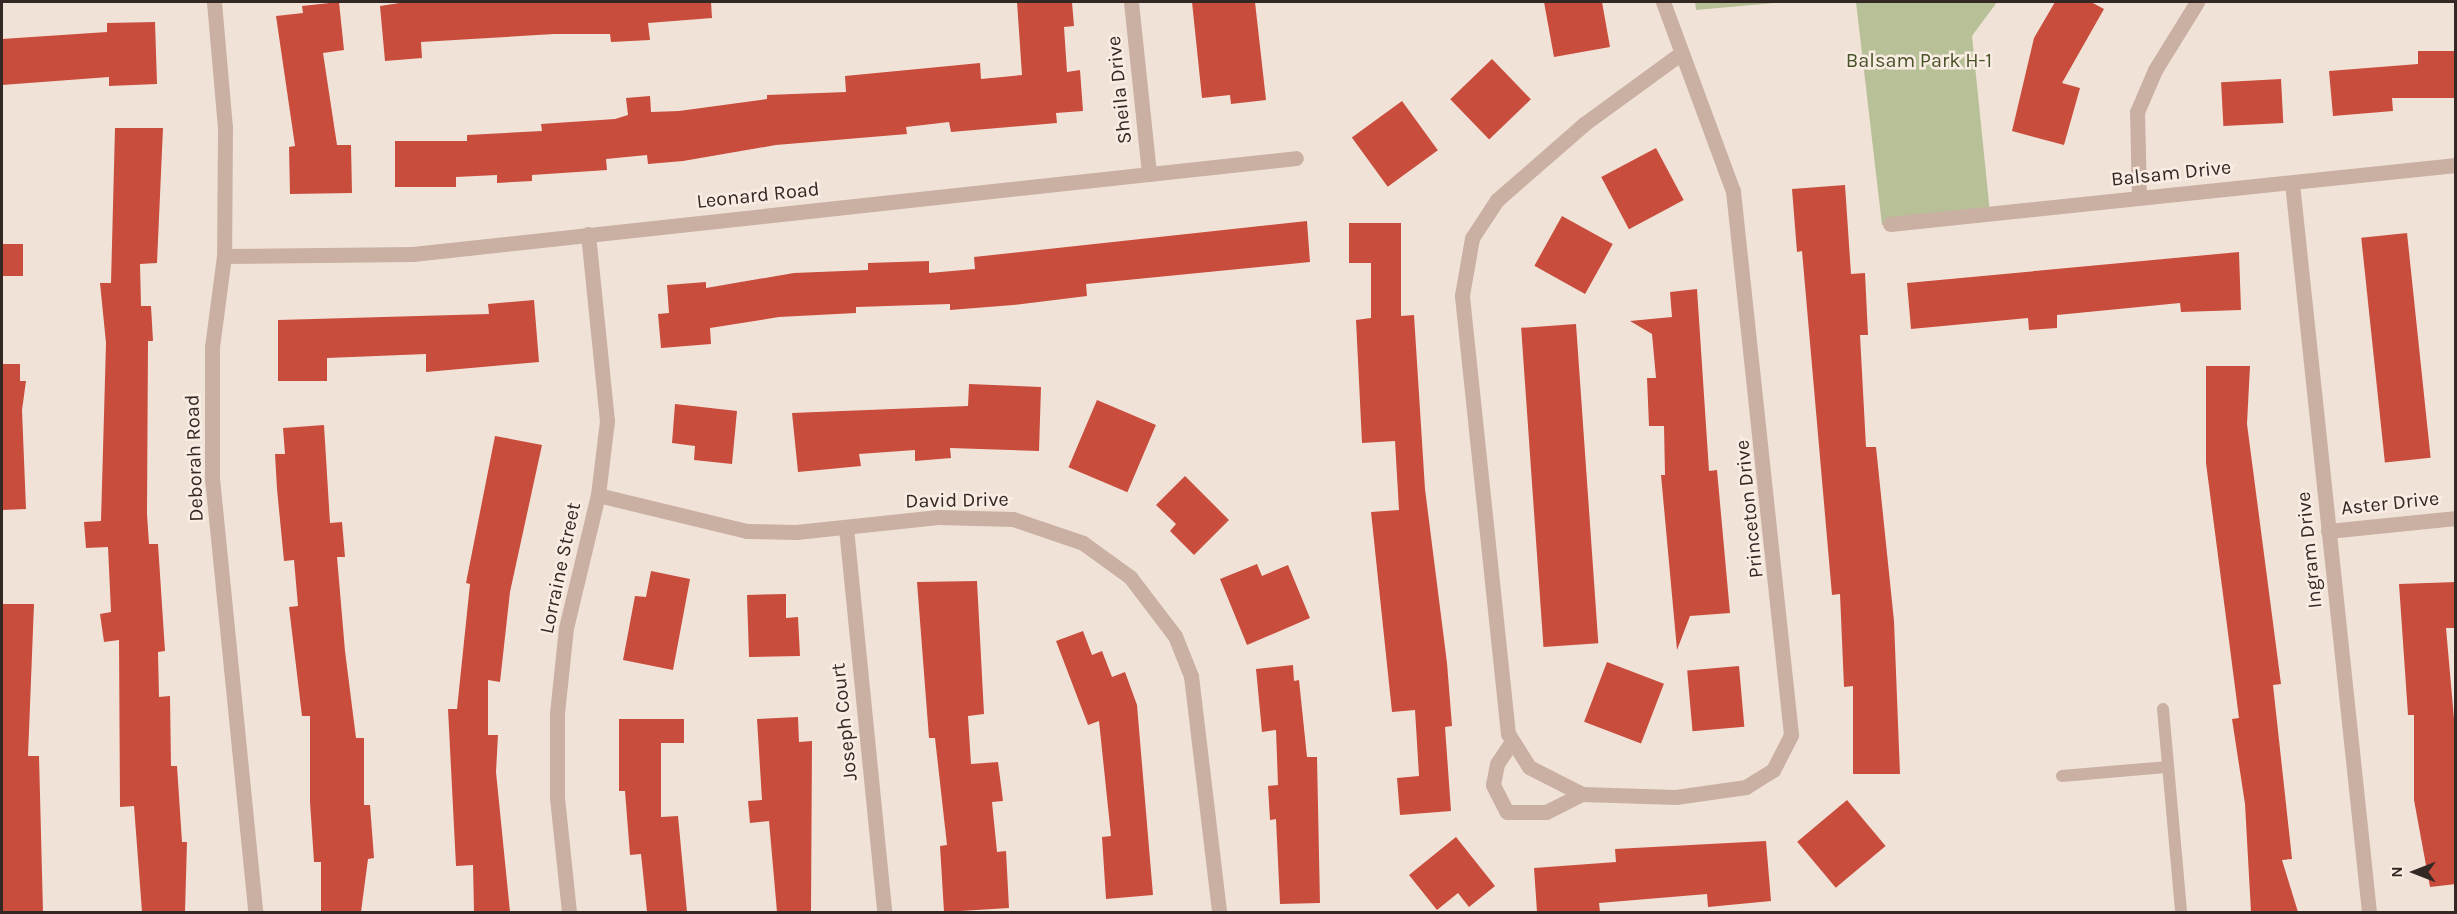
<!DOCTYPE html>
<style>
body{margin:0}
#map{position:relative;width:2457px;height:914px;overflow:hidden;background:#f1e2d7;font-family:Karla,sans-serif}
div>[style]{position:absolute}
.green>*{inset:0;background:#b8c097}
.building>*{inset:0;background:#c94d3d;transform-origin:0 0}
.lane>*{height:12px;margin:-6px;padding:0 6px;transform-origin:6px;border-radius:6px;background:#c9b0a3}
.street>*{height:15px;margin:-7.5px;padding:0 7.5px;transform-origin:7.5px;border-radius:7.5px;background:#c9b0a3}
span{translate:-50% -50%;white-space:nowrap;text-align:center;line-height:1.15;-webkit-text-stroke:5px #f9ece3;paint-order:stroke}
.park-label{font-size:20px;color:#495328}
.street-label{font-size:20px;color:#342825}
.frame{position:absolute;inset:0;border:3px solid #342825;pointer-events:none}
.north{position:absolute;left:2385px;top:842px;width:60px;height:60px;-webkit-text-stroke:4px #f9ece3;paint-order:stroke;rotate:270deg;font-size:16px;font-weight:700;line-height:24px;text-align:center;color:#342825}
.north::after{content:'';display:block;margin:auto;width:21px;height:27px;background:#342825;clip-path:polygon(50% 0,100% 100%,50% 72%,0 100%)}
</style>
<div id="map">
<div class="green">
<i style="clip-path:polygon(1695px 2px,1787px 2px,1696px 10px)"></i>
<i style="clip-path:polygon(1856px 2px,1997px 2px,1972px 36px,1990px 213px,1882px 225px)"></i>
</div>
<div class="building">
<i style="clip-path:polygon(339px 2px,344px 50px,323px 53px,337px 145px,351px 145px,352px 193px,290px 194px,289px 147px,295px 146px,276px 16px,303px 13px,302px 6px)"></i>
<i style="clip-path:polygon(406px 2px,711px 2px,712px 18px,648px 23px,650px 40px,611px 42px,610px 34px,554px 34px,421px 42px,422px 58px,385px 61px,380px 6px)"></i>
<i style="clip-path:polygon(1017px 2px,1072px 2px,1074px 26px,1064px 27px,1067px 72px,1080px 70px,1083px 111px,1056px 113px,1057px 123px,951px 132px,949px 122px,906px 127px,907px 134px,776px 145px,683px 161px,648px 164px,647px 155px,606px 159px,607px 170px,532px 175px,532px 181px,497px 183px,497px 175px,456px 177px,456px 187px,395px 187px,395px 141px,467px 141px,467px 135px,542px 131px,541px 124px,615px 119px,628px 115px,626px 98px,650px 96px,651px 112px,679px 111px,767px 99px,767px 95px,846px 92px,845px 76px,980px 63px,981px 79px,1022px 75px)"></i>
<i style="clip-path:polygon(1192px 2px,1255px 2px,1266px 100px,1231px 104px,1230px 95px,1202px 98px)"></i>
<i style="clip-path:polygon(1544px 2px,1602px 2px,1610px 47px,1554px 57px)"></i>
<i style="clip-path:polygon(2055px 2px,2091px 2px,2104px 9px,2062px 83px,2080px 88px,2064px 145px,2012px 131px,2034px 38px)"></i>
<i style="clip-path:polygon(155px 22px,157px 84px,109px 86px,109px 77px,2px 85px,2px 39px,107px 32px,107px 23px)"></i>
<i style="clip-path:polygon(2418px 51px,2456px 51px,2456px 98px,2392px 98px,2393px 111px,2333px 116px,2329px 71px,2418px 64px)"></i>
<i style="left:1492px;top:59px;width:56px;height:58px;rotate:46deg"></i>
<i style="left:2281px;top:79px;width:44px;height:60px;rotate:87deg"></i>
<i style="left:1402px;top:101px;width:61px;height:62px;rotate:54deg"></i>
<i style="clip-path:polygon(115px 128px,163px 128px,157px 263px,140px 264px,141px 306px,151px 306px,153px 341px,148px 341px,147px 514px,149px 544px,158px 544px,165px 651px,158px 652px,159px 697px,170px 696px,171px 766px,177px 766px,182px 842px,187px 842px,185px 912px,142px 912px,134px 806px,120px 807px,119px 640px,104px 642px,100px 614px,111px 612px,108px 547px,86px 548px,84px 522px,101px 521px,106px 343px,100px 283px,111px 283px)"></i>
<i style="left:1656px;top:148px;width:59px;height:62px;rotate:62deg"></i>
<i style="clip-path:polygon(1845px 185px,1851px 274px,1865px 273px,1868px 335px,1860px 335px,1866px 447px,1876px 447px,1894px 621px,1900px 774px,1853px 774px,1853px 686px,1844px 687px,1840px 594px,1832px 595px,1802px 251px,1797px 252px,1792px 189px)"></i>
<i style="left:1562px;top:216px;width:58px;height:57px;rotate:29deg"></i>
<i style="clip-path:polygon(1307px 221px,1310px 262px,1086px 284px,1087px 296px,1013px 305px,950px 310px,950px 304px,856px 307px,856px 313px,779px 317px,710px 328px,711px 344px,661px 348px,658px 314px,669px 313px,667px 285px,706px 282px,706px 288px,794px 273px,868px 270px,868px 263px,929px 261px,929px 273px,975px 269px,974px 257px)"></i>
<i style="clip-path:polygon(1349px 223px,1401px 223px,1401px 316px,1414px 315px,1425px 489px,1447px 663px,1452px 726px,1445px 727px,1451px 811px,1400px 815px,1397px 778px,1419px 776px,1415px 710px,1392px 712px,1371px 512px,1399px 510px,1395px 441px,1362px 443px,1356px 320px,1371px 318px,1371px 263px,1349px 263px)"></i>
<i style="left:2407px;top:233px;width:226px;height:46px;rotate:84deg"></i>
<i style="left:2px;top:244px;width:21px;height:32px"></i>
<i style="clip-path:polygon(2239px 252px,2241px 310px,2181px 312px,2180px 303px,2057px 315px,2057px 328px,2029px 330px,2028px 318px,1911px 329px,1907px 283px)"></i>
<i style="clip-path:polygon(1697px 289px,1709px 471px,1717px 470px,1730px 613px,1690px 616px,1677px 650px,1661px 475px,1665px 475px,1664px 426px,1649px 426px,1647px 378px,1656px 378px,1652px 334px,1630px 321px,1672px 317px,1670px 292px)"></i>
<i style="clip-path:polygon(534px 300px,539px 362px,426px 372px,426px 354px,327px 358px,327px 381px,278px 381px,278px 320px,489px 314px,488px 304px)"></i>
<i style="left:1576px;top:324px;width:320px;height:55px;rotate:86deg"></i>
<i style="clip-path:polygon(2px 364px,20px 364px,20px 381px,26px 381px,22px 410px,26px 509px,2px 510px)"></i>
<i style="clip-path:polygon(2206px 366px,2250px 366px,2247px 424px,2281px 684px,2273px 685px,2292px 859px,2282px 860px,2298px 912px,2251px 912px,2245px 804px,2232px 719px,2239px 718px,2206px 463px)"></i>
<i style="clip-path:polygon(969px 384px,1041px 387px,1039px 451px,950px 448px,951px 458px,915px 461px,915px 450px,859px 454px,861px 466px,798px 472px,792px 413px,968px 406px)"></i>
<i style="left:1097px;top:400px;width:64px;height:73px;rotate:23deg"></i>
<i style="clip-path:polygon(675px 404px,737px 411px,732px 464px,694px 460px,695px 446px,672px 443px)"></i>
<i style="clip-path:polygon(324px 425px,330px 523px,342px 522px,345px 557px,337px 557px,345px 651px,356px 738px,364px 738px,364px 805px,370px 805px,374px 858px,368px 859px,361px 912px,321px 912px,321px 862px,314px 862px,310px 802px,310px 716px,302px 716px,289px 607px,298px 606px,294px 560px,284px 561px,277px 489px,275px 454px,285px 454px,283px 428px)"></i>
<i style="clip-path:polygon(495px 436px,542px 445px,510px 592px,500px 682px,488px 680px,488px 735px,498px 735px,496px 772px,510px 912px,474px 912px,473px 865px,456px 866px,448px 709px,457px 709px,470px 584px,466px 583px)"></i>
<i style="clip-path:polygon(1185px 476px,1229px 520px,1194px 555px,1170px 531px,1176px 524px,1156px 505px)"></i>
<i style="clip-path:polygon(1257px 564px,1262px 576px,1288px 565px,1310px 618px,1247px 645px,1220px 579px)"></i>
<i style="clip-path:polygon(651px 571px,690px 579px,673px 670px,623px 660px,635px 596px,646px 597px)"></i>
<i style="clip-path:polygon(977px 581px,984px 714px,968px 716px,971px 764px,998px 762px,1003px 801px,992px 802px,997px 852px,1006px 851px,1009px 908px,944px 912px,940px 846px,947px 845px,935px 738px,929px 738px,917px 582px)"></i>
<i style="clip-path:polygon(2456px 582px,2456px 628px,2446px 628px,2456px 741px,2456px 884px,2430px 887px,2414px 800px,2414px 715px,2408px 715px,2399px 584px)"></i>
<i style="clip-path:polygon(786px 594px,786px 618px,798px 617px,800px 656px,749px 657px,747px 595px)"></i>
<i style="clip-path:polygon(2px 604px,34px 604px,28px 756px,39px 756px,43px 912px,2px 912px)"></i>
<i style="clip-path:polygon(1083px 631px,1092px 655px,1102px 651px,1112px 677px,1125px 672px,1137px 705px,1153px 895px,1106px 899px,1102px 837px,1111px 836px,1099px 721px,1088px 725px,1056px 641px)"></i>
<i style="left:1607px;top:662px;width:61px;height:64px;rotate:21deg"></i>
<i style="clip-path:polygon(1293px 665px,1294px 681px,1299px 680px,1307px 757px,1317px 757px,1320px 903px,1280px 904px,1276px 819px,1270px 820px,1268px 786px,1278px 785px,1276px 730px,1262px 732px,1256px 669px)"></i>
<i style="left:1739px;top:666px;width:61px;height:52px;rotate:85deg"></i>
<i style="clip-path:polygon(798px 717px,799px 742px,812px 741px,811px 912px,777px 912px,769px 821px,750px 823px,748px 801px,762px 800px,757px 719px)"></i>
<i style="clip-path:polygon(619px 719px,684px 719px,684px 743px,661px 743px,661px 817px,678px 816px,687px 912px,647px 912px,641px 854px,630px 855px,625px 791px,619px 791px)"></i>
<i style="left:1847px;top:800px;width:60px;height:65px;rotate:50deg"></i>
<i style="clip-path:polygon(1456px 837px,1495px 886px,1469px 907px,1458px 893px,1437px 910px,1409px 875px)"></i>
<i style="clip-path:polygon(1766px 841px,1771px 901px,1708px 907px,1707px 894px,1599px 903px,1600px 912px,1537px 912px,1534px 868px,1616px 862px,1615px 849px)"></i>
</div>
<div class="lane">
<i style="left:2163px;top:709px;width:204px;rotate:84.9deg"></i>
<i style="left:2062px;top:776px;width:104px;rotate:-4.9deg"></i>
</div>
<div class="street">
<i style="left:214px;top:2px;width:125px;rotate:85deg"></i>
<i style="left:225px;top:127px;width:129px;rotate:90.4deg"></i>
<i style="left:224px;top:256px;width:92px;rotate:97.5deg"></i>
<i style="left:212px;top:347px;width:131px;rotate:90deg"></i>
<i style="left:212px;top:478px;width:436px;rotate:84.3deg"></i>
<i style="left:1131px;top:2px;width:173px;rotate:84deg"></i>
<i style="left:1663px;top:2px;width:202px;rotate:69.7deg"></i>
<i style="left:1733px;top:191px;width:547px;rotate:83.91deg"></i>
<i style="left:1791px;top:735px;width:39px;rotate:117deg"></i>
<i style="left:1773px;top:770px;width:32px;rotate:148deg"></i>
<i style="left:1746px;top:787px;width:71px;rotate:171.9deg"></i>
<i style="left:1676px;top:797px;width:94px;rotate:-178.2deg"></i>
<i style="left:1582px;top:794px;width:59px;rotate:-153deg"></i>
<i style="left:1529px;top:767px;width:39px;rotate:-122deg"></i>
<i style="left:1508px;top:734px;width:441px;rotate:-96deg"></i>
<i style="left:1462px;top:295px;width:58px;rotate:-80deg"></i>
<i style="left:1472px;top:238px;width:45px;rotate:-56.7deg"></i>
<i style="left:1497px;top:200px;width:116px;rotate:-41.1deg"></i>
<i style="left:1584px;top:124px;width:119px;rotate:-36.1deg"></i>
<i style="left:2292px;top:183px;width:733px;rotate:83.97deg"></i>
<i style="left:2139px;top:198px;width:86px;rotate:-91.3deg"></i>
<i style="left:2137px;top:112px;width:46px;rotate:-66.8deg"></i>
<i style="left:2155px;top:70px;width:80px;rotate:-58.3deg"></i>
<i style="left:1890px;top:224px;width:569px;rotate:-5.95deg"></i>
<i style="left:224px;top:256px;width:189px;rotate:-0.6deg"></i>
<i style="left:413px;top:254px;width:888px;rotate:-6.2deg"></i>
<i style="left:598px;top:495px;width:153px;rotate:13.6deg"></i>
<i style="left:747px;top:531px;width:49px;rotate:1.2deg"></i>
<i style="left:796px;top:532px;width:143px;rotate:-6deg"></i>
<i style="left:938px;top:517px;width:75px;rotate:1.5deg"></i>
<i style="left:1013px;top:519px;width:74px;rotate:18.9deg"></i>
<i style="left:1083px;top:543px;width:58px;rotate:35.9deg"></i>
<i style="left:1130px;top:577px;width:74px;rotate:52.7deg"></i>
<i style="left:1175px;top:636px;width:43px;rotate:68.2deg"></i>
<i style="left:1191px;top:676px;width:238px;rotate:83.2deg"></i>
<i style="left:846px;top:528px;width:386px;rotate:84.3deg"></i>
<i style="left:2328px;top:531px;width:129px;rotate:-5.8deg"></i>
<i style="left:1511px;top:743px;width:25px;rotate:124deg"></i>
<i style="left:1497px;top:764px;width:21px;rotate:101deg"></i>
<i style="left:1493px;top:785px;width:30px;rotate:63deg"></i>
<i style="left:1507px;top:812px;width:39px"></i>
<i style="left:1546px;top:812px;width:40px;rotate:-26.6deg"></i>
<i style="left:569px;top:912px;width:115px;rotate:-96deg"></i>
<i style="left:557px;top:798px;width:85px;rotate:-90deg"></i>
<i style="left:557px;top:713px;width:85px;rotate:-84deg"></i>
<i style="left:566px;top:628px;width:137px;rotate:-76.5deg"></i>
<i style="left:598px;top:495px;width:75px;rotate:-83.1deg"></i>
<i style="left:607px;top:421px;width:188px;rotate:-95.8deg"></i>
</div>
<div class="park-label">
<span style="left:1919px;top:60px">Balsam Park H-1</span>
</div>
<div class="street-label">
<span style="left:1119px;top:90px;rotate:-96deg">Sheila Drive</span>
<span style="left:2171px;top:173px;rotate:-6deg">Balsam Drive</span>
<span style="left:758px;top:195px;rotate:-6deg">Leonard Road</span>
<span style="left:194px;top:458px;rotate:-92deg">Deborah Road</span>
<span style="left:957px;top:500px;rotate:-1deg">David Drive</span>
<span style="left:2390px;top:503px;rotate:-6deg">Aster Drive</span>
<span style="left:1749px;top:509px;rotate:-96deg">Princeton Drive</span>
<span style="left:2309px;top:550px;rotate:-96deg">Ingram Drive</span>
<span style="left:560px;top:568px;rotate:-78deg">Lorraine Street</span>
<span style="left:844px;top:722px;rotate:-96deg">Joseph Court</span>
</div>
<div class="frame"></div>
<div class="north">N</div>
</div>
